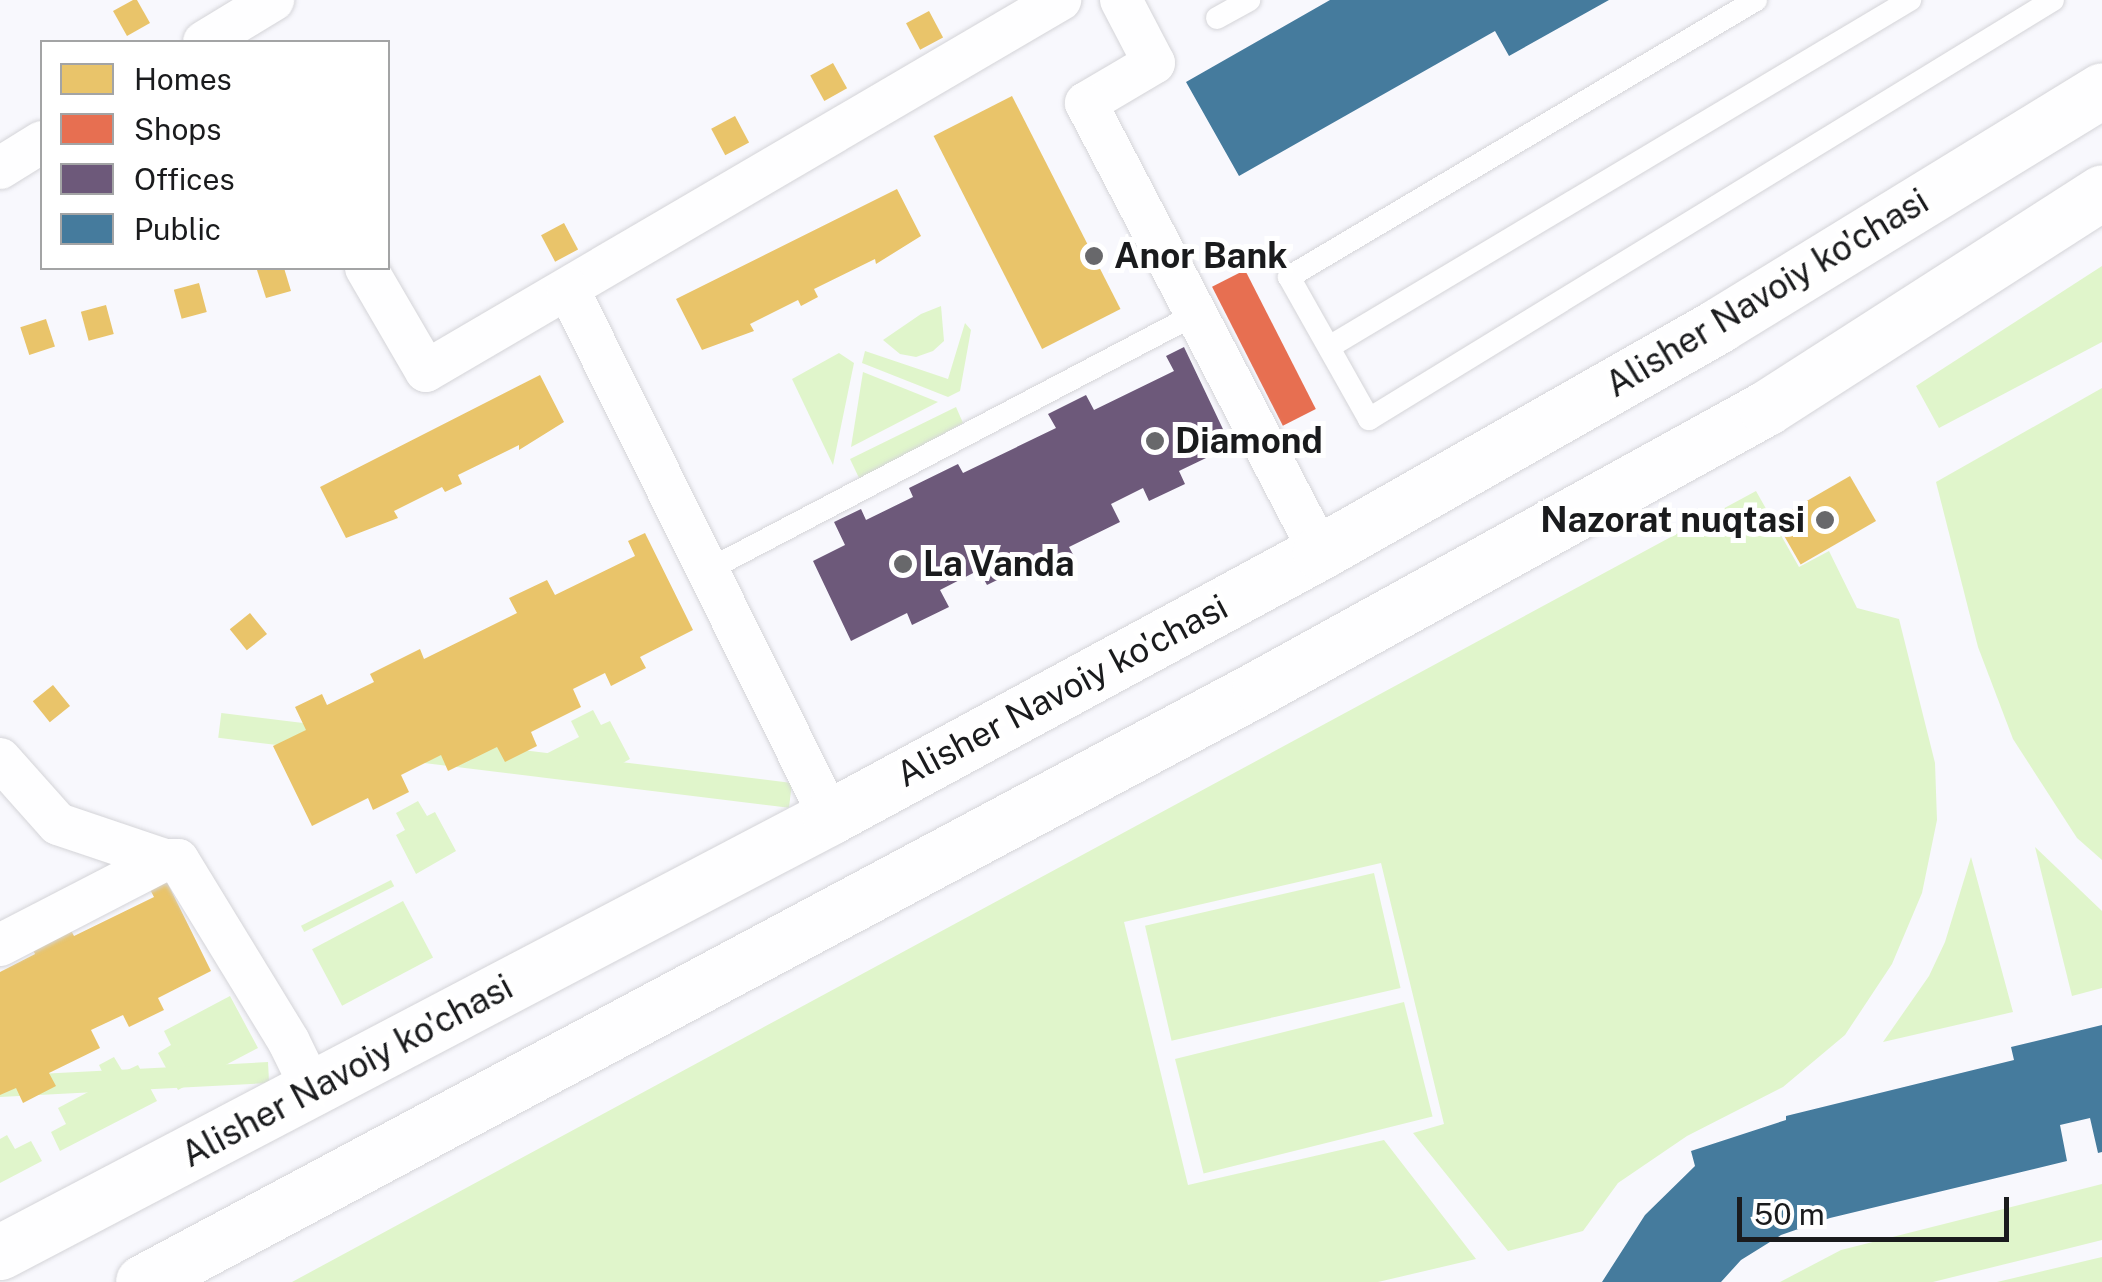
<!DOCTYPE html>
<style>
body{margin:0}
#map{position:relative;width:2102px;height:1282px;overflow:hidden;background:#f8f8fd;font-family:"Public Sans",sans-serif}
div>[style]{position:absolute}
.green>*{inset:0;background:#e0f5cb;transform-origin:0 0}
.homes>*{inset:0;background:#e9c46a;transform-origin:0 0}
.shops>*{inset:0;background:#e76f51;transform-origin:0 0}
.offices>*{inset:0;background:#6d597a}
.public>*{inset:0;background:#457b9d}
.roads{filter:drop-shadow(0 0 2px #d4d4d8) drop-shadow(0 0 2px #d4d4d8)}
.service>*{height:22px;margin:-11px;padding:0 11px;transform-origin:11px;border-radius:11px;background:#fefeff}
.minor>*{height:42px;margin:-21px;padding:0 21px;transform-origin:21px;border-radius:21px;background:#fefeff}
.primary>*{height:55px;margin:-27.5px;padding:0 27.5px;transform-origin:27.5px;border-radius:27.5px;background:#fefeff}
.dots>*{width:28px;height:28px;translate:-50% -50%;box-sizing:border-box;border:5px solid #fff;border-radius:50%}
span{translate:-50% -50%;white-space:nowrap;text-align:center;line-height:1.15;-webkit-text-stroke:10px #fff;paint-order:stroke}
.poi-label{font-size:35px;color:#1a1b1d;font-weight:700}
.left{translate:0 -50%;text-align:left}
.right{translate:-100% -50%;text-align:right}
.street-label{font-size:35px;color:#1a1b1d}
.legend{position:absolute;left:40px;top:40px;width:350px;height:230px;box-sizing:border-box;background:#fff;border:2px solid #a3a4a5;margin:0;padding:12px 18px;list-style:none;font-size:30px;color:#1a1b1d}
.legend li{display:flex;align-items:center;gap:20px;height:50px}
.legend b{width:50px;border:2px solid #a3a4a5}
.scale{position:absolute;left:1737px;top:1197px;width:272px;height:45px;box-sizing:border-box;border:5px solid #1a1b1d;border-top:0;padding-left:12px;font-size:30px;line-height:35px;white-space:nowrap;color:#1a1b1d;-webkit-text-stroke:8px #fff;paint-order:stroke}
</style>
<div id="map">
<div class="green">
<i style="clip-path:polygon(2102px 266px,2102px 342px,1939px 428px,1916px 386px)"></i>
<i style="clip-path:polygon(941px 306px,944px 341px,933px 351px,916px 357px,900px 354px,883px 340px,921px 314px)"></i>
<i style="clip-path:polygon(965px 323px,971px 330px,960px 391px,948px 397px,862px 363px,865px 351px,948px 379px)"></i>
<i style="clip-path:polygon(839px 353px,854px 363px,833px 465px,792px 379px)"></i>
<i style="clip-path:polygon(863px 372px,938px 402px,851px 447px)"></i>
<i style="clip-path:polygon(2102px 388px,2102px 860px,2077px 838px,2013px 739px,1978px 647px,1936px 482px)"></i>
<i style="clip-path:polygon(956px 407px,963px 423px,860px 480px,850px 459px)"></i>
<i style="clip-path:polygon(1756px 491px,1799px 567px,1829px 551px,1857px 608px,1899px 619px,1935px 763px,1937px 820px,1922px 893px,1892px 964px,1845px 1035px,1783px 1087px,1687px 1136px,1618px 1183px,1583px 1231px,1508px 1251px,1413px 1133px,1444px 1124px,1381px 863px,1124px 922px,1188px 1185px,1384px 1140px,1476px 1259px,1378px 1282px,292px 1282px)"></i>
<i style="clip-path:polygon(593px 710px,601px 725px,610px 721px,630px 759px,603px 774px,577px 767px,542px 775px,534px 760px,579px 737px,571px 721px)"></i>
<i style="left:792px;top:783px;width:25px;height:575px;rotate:97deg"></i>
<i style="clip-path:polygon(418px 801px,427px 816px,435px 812px,456px 851px,416px 874px,396px 835px,405px 830px,396px 813px)"></i>
<i style="clip-path:polygon(2035px 847px,2102px 911px,2102px 988px,2072px 996px)"></i>
<i style="clip-path:polygon(1971px 857px,2013px 1012px,1883px 1042px,1929px 976px,1945px 942px)"></i>
<i style="left:1374px;top:873px;width:118px;height:235px;rotate:77deg"></i>
<i style="left:391px;top:880px;width:7px;height:101px;rotate:63deg"></i>
<i style="left:403px;top:901px;width:64px;height:103px;rotate:62deg"></i>
<i style="clip-path:polygon(230px 996px,258px 1048px,178px 1090px,158px 1053px,171px 1045px,164px 1031px)"></i>
<i style="left:1404px;top:1002px;width:118px;height:236px;rotate:76deg"></i>
<i style="clip-path:polygon(114px 1057px,123px 1072px,138px 1065px,157px 1101px,60px 1151px,51px 1132px,66px 1124px,58px 1108px,107px 1082px,99px 1065px)"></i>
<i style="left:268px;top:1062px;width:21px;height:303px;rotate:87deg"></i>
<i style="clip-path:polygon(7px 1135px,15px 1149px,31px 1141px,42px 1161px,0 1183px,0 1139px)"></i>
<i style="clip-path:polygon(2102px 1184px,2102px 1240px,1933px 1282px,1780px 1282px,1841px 1250px)"></i>
<i style="clip-path:polygon(2102px 1257px,2102px 1282px,1997px 1282px)"></i>
</div>
<div class="homes">
<i style="clip-path:polygon(133px 0,137px 0,150px 23px,127px 36px,113px 11px)"></i>
<i style="left:929px;top:11px;width:30px;height:26px;rotate:62deg"></i>
<i style="left:833px;top:63px;width:29px;height:26px;rotate:61deg"></i>
<i style="left:1012px;top:96px;width:239px;height:88px;rotate:63deg"></i>
<i style="left:735px;top:116px;width:30px;height:27px;rotate:62deg"></i>
<i style="clip-path:polygon(897px 189px,921px 236px,876px 264px,875px 259px,814px 289px,818px 297px,801px 306px,798px 300px,750px 324px,754px 331px,702px 350px,676px 299px)"></i>
<i style="left:564px;top:223px;width:30px;height:26px;rotate:62deg"></i>
<i style="clip-path:polygon(264px 268px,284px 268px,291px 291px,266px 298px,257px 270px)"></i>
<i style="left:199px;top:283px;width:30px;height:26px;rotate:75deg"></i>
<i style="left:106px;top:305px;width:30px;height:26px;rotate:75deg"></i>
<i style="left:46px;top:319px;width:29px;height:27px;rotate:72deg"></i>
<i style="clip-path:polygon(540px 375px,564px 422px,519px 450px,519px 445px,458px 475px,462px 484px,445px 492px,442px 487px,394px 511px,398px 518px,346px 538px,320px 487px)"></i>
<i style="left:1850px;top:476px;width:52px;height:87px;rotate:60deg"></i>
<i style="clip-path:polygon(645px 533px,693px 630px,640px 657px,646px 668px,611px 686px,605px 673px,573px 689px,581px 707px,531px 732px,537px 746px,505px 762px,497px 747px,448px 771px,441px 755px,401px 775px,409px 792px,373px 810px,368px 798px,312px 826px,273px 746px,306px 730px,295px 707px,322px 694px,327px 705px,374px 682px,370px 674px,420px 649px,424px 659px,517px 613px,509px 598px,547px 580px,555px 595px,635px 556px,628px 541px)"></i>
<i style="left:250px;top:613px;width:27px;height:26px;rotate:51deg"></i>
<i style="left:53px;top:685px;width:27px;height:26px;rotate:51deg"></i>
<i style="clip-path:polygon(163px 874px,211px 971px,158px 998px,164px 1010px,129px 1027px,123px 1015px,91px 1030px,100px 1048px,49px 1073px,56px 1086px,23px 1103px,16px 1088px,0 1095px,0 972px,35px 954px,28px 940px,66px 921px,74px 936px,154px 897px,146px 882px)"></i>
</div>
<div class="shops">
<i style="left:1245px;top:270px;width:156px;height:37px;rotate:63deg"></i>
</div>
<div class="offices">
<i style="clip-path:polygon(1184px 347px,1231px 446px,1179px 471px,1185px 484px,1149px 501px,1143px 488px,1111px 504px,1120px 522px,1069px 547px,1076px 560px,1043px 576px,1036px 561px,987px 585px,979px 570px,940px 590px,949px 607px,912px 625px,907px 613px,851px 641px,813px 561px,845px 545px,834px 522px,861px 509px,866px 520px,913px 497px,909px 488px,958px 464px,963px 473px,1056px 428px,1048px 414px,1086px 395px,1094px 410px,1174px 371px,1166px 356px)"></i>
</div>
<div class="public">
<i style="clip-path:polygon(1330px 0,1609px 0,1509px 56px,1495px 31px,1239px 176px,1186px 82px)"></i>
<i style="clip-path:polygon(2102px 1025px,2102px 1152px,2098px 1153px,2090px 1118px,2060px 1125px,2067px 1161px,1830px 1218px,1781px 1235px,1741px 1260px,1721px 1282px,1602px 1282px,1645px 1215px,1695px 1166px,1691px 1151px,1786px 1120px,1786px 1116px,2014px 1060px,2011px 1047px)"></i>
</div>
<div class="roads">
<div class="service">
<i style="left:1756px;top:0;width:543px;rotate:149.33deg"></i>
<i style="left:1289px;top:277px;width:163px;rotate:60.6deg"></i>
<i style="left:1369px;top:419px;width:802px;rotate:-31.49deg"></i>
<i style="left:1217px;top:18px;width:37px;rotate:-29deg"></i>
<i style="left:1329px;top:347px;width:677px;rotate:-30.85deg"></i>
<i style="left:708px;top:570px;width:553px;rotate:-27.68deg"></i>
</div>
<div class="minor">
<i style="left:1121px;top:0;width:71px;rotate:62.4deg"></i>
<i style="left:1154px;top:63px;width:79px;rotate:149.5deg"></i>
<i style="left:1086px;top:103px;width:506px;rotate:62.47deg"></i>
<i style="left:204px;top:42px;width:81px;rotate:-31.3deg"></i>
<i style="left:0;top:168px;width:49px;rotate:-31.8deg"></i>
<i style="left:366px;top:268px;width:119px;rotate:59.8deg"></i>
<i style="left:426px;top:371px;width:735px;rotate:-30.34deg"></i>
<i style="left:568px;top:289px;width:589px;rotate:63.61deg"></i>
<i style="left:0;top:759px;width:87px;rotate:48.3deg"></i>
<i style="left:58px;top:824px;width:113px;rotate:18.6deg"></i>
<i style="left:165px;top:860px;width:13px"></i>
<i style="left:178px;top:860px;width:213px;rotate:58.6deg"></i>
<i style="left:289px;top:1042px;width:52px;rotate:63.9deg"></i>
<i style="left:0;top:945px;width:186px;rotate:-27.3deg"></i>
</div>
<div class="primary">
<i style="left:0;top:1252px;width:937px;rotate:-27.66deg"></i>
<i style="left:830px;top:817px;width:557px;rotate:-28.41deg"></i>
<i style="left:1320px;top:552px;width:459px;rotate:-29.6deg"></i>
<i style="left:1719px;top:325px;width:449px;rotate:-31.5deg"></i>
<i style="left:143px;top:1282px;width:1266px;rotate:-28.04deg"></i>
<i style="left:1260px;top:687px;width:578px;rotate:-28.87deg"></i>
<i style="left:1766px;top:408px;width:399px;rotate:-32.7deg"></i>
</div>
</div>
<div class="dots">
<i style="left:1094px;top:256px;background:#68686b"></i>
<i style="left:1155px;top:441px;background:#68686b"></i>
<i style="left:1825px;top:520px;background:#68686b"></i>
<i style="left:903px;top:564px;background:#68686b"></i>
</div>
<div class="poi-label">
<span class="left" style="left:1114px;top:256px">Anor Bank</span>
<span class="left" style="left:1175px;top:441px">Diamond</span>
<span class="right" style="left:1805px;top:520px">Nazorat nuqtasi</span>
<span class="left" style="left:923px;top:564px">La Vanda</span>
</div>
<div class="street-label">
<span style="left:1767px;top:293px;rotate:-31deg">Alisher Navoiy ko'chasi</span>
<span style="left:1062px;top:691px;rotate:-28deg">Alisher Navoiy ko'chasi</span>
<span style="left:347px;top:1071px;rotate:-28deg">Alisher Navoiy ko'chasi</span>
</div>
<ul class="legend">
<li><b style="height:28px;background:#e9c46a"></b>Homes</li>
<li><b style="height:28px;background:#e76f51"></b>Shops</li>
<li><b style="height:28px;background:#6d597a"></b>Offices</li>
<li><b style="height:28px;background:#457b9d"></b>Public</li>
</ul>
<div class="scale">50 m</div>
</div>
